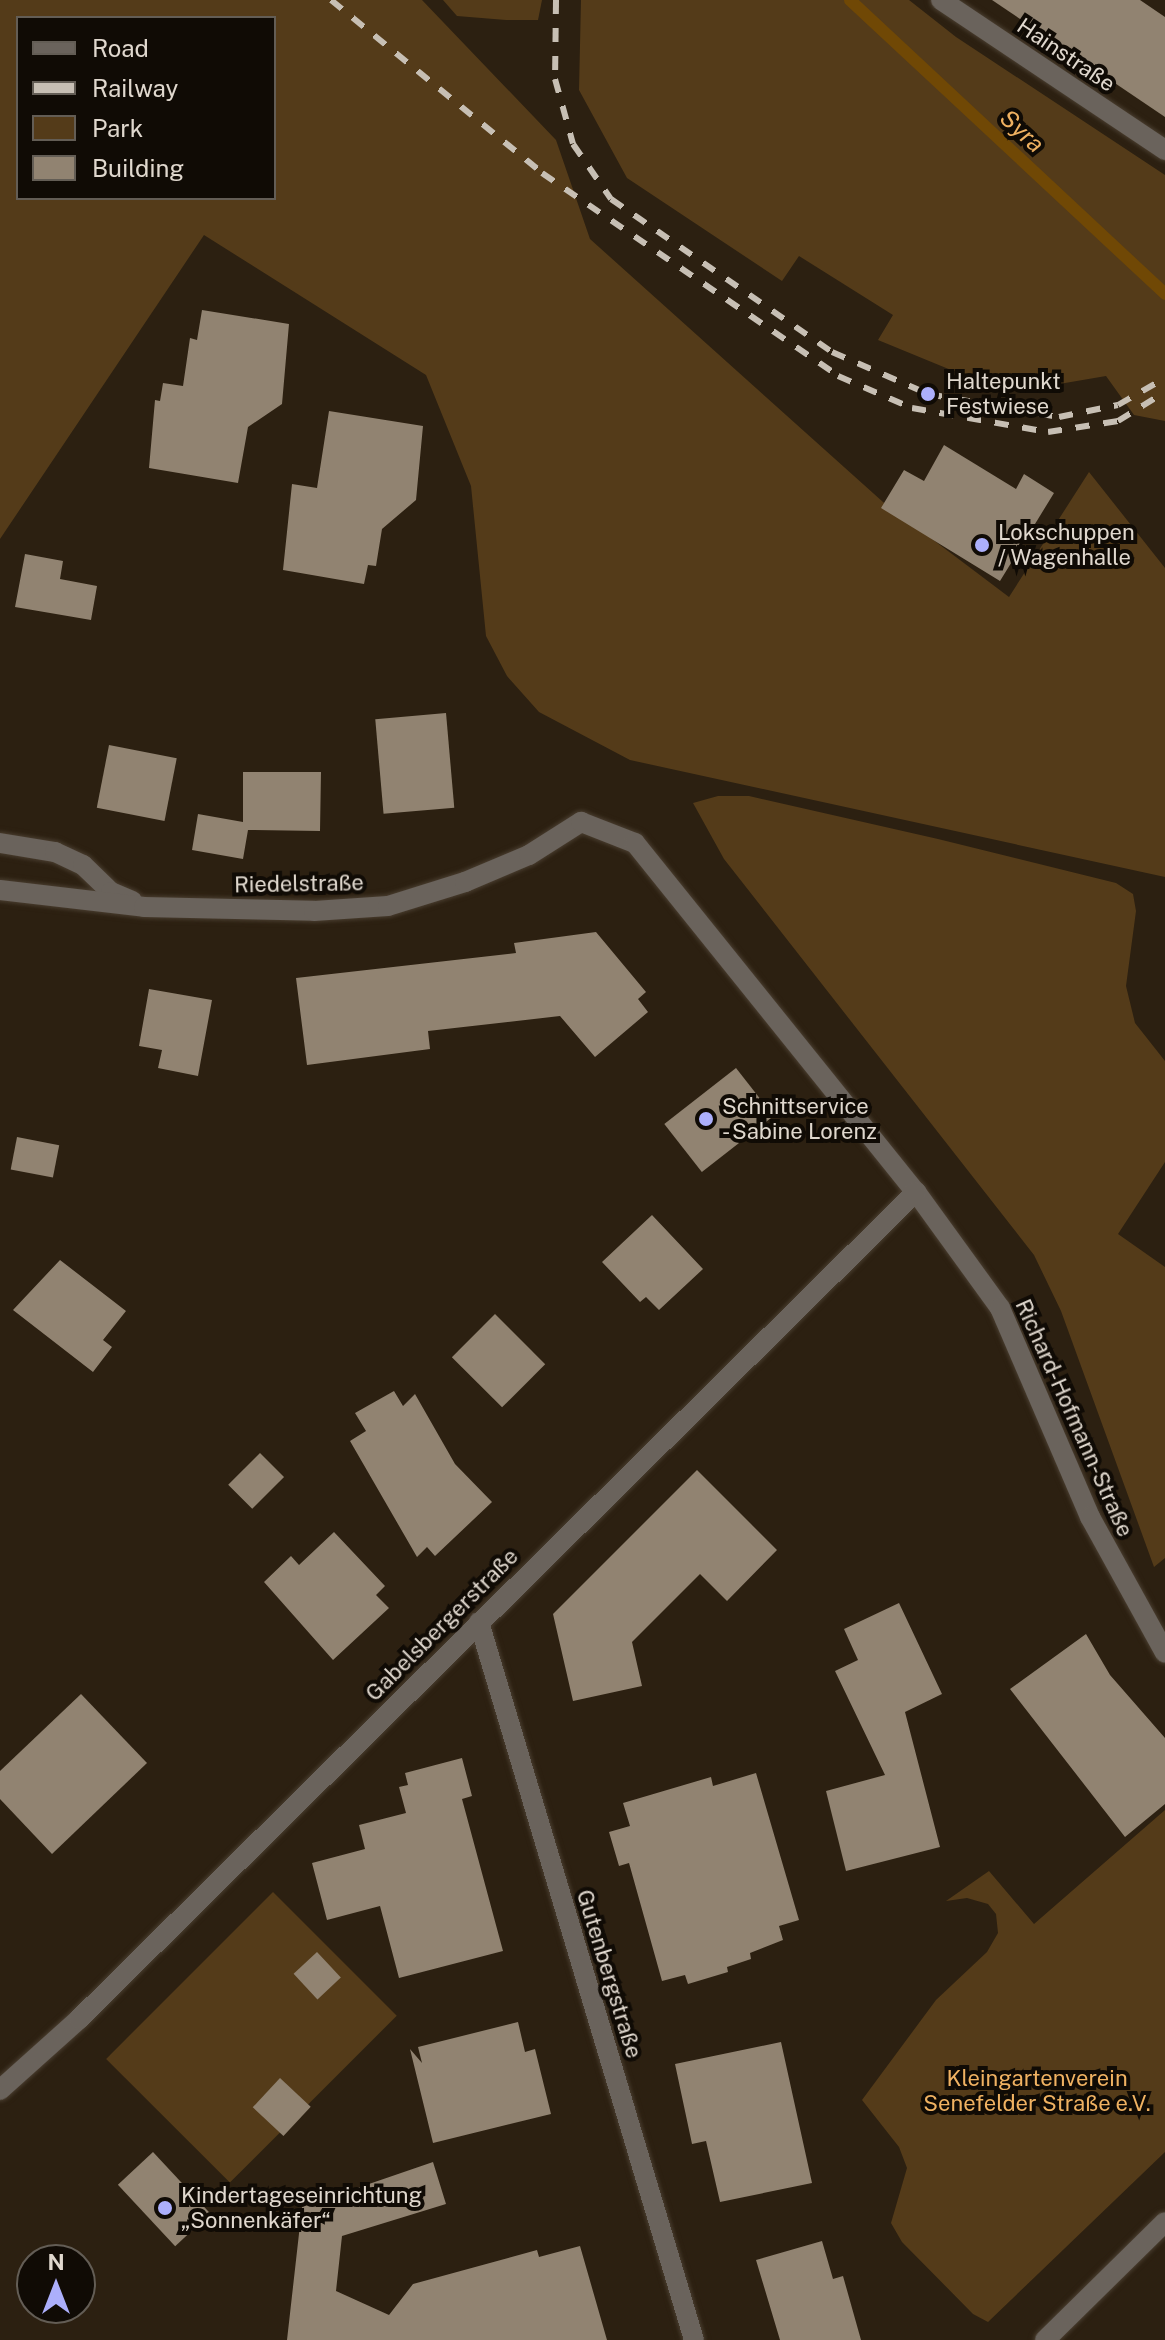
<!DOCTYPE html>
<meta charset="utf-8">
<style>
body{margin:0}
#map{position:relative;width:1165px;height:2340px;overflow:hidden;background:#2c2011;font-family:"Public Sans",sans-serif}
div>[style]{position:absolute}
.green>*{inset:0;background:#543b19;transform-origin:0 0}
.stream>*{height:12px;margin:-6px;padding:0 6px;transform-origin:6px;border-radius:6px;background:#704805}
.building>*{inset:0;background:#918371;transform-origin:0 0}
.roads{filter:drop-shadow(0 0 2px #493d2f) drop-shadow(0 0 2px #493d2f)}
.minor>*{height:20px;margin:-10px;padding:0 10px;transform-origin:10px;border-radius:10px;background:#6a635c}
.rail>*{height:6px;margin-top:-3px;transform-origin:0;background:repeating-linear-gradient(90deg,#c7bfb4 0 14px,transparent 0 28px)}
.dots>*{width:22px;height:22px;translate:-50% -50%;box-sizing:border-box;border:4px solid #100b05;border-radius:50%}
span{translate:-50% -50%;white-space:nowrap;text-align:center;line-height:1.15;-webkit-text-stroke:8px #100b05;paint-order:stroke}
.street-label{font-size:22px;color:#e0d8ce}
.poi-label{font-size:22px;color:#e0d8ce}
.left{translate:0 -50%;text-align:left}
.park-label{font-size:22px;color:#f0b262}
.water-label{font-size:24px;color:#efb161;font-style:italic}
.legend{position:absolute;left:16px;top:16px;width:260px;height:184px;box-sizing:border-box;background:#100b05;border:2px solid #635d55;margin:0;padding:10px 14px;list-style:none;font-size:24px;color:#e0d8ce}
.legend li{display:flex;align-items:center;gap:16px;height:40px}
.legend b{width:40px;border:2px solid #635d55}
.north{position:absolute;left:16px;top:2244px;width:80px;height:80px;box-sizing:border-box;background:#100b05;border:2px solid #635d55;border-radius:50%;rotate:0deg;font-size:22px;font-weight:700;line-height:32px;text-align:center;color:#e0d8ce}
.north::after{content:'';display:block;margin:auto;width:28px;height:36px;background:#acaffb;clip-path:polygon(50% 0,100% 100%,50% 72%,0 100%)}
</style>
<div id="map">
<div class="green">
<i style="clip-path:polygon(evenodd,0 0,422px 0,556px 140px,590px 239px,883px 502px,1009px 597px,1089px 472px,1165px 568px,1165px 877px,630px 760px,539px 712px,507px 676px,486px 636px,471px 486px,426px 375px,204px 235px,0 539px,0 0,18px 18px,274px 18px,274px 198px,18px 198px,18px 18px)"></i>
<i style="clip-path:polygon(443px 0,542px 0,538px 20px,506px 20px,457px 16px)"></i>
<i style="clip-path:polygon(581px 0,909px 0,956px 37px,1165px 175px,1165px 421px,1134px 415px,1106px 376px,1030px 389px,951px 370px,878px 340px,893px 315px,799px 256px,782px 281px,627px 178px,579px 90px)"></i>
<i style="clip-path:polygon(718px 796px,749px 796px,938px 839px,1116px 883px,1133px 894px,1136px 911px,1126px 986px,1135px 1023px,1165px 1061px,1165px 1162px,1118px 1234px,1165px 1267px,1165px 1558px,1154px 1567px,1061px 1311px,1034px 1255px,724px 859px,693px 803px)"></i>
<i style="clip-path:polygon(1165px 1810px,1165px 2152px,988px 2322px,973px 2314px,902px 2242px,891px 2223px,907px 2168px,899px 2147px,862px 2100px,936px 2000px,987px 1952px,998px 1933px,996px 1914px,988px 1904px,967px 1898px,946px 1901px,989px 1871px,1034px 1924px)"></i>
<i style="left:273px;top:1892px;width:175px;height:236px;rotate:45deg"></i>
</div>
<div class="stream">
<i style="left:850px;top:0;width:431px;rotate:43deg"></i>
</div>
<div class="building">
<i style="clip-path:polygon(992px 0,1140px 0,1165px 17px,1165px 117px)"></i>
<i style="clip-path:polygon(202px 310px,289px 324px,282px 404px,248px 427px,238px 483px,149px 468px,155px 400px,160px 401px,163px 383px,183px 386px,190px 338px,197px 340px)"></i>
<i style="clip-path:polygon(329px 411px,423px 426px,416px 500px,382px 529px,376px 566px,368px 565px,364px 584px,283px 570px,292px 484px,317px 488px)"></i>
<i style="clip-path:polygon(944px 445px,1016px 489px,1024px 474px,1054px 493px,1000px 581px,881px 508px,904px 470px,924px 481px)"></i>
<i style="clip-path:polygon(25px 554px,63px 561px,60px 579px,97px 586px,91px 620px,15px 607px)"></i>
<i style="left:446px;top:713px;width:95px;height:71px;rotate:85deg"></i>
<i style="left:109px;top:745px;width:69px;height:64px;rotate:11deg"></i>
<i style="clip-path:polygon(243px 772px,321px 772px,320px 831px,248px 830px,243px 859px,192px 850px,198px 814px,243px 822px)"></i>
<i style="clip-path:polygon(596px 932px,646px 992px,638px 999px,648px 1012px,595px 1057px,560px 1016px,428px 1031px,430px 1049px,307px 1065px,296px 978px,516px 953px,514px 943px)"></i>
<i style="clip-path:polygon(149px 989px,212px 1000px,198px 1076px,158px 1068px,162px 1050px,139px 1046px)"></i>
<i style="left:736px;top:1068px;width:61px;height:91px;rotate:52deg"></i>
<i style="left:17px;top:1137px;width:43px;height:33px;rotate:11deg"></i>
<i style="clip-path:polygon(652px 1215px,703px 1269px,659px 1310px,646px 1297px,640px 1302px,602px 1262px)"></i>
<i style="clip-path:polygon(60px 1260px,126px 1311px,103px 1340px,112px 1347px,93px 1372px,13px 1310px)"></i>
<i style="left:495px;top:1314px;width:71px;height:61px;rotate:45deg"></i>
<i style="clip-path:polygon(394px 1391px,403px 1406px,415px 1394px,455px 1464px,492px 1502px,435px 1556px,427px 1547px,417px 1557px,350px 1441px,366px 1431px,355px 1413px)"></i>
<i style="left:260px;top:1453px;width:34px;height:45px;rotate:45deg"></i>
<i style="clip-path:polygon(697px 1470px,777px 1550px,727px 1601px,700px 1574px,632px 1642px,642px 1686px,573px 1701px,553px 1614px)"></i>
<i style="clip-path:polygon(334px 1532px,385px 1586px,376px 1595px,389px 1608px,333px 1660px,264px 1582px,291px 1556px,299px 1565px)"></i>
<i style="clip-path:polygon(899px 1603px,942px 1694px,905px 1712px,940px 1847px,846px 1871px,826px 1791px,885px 1775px,835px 1671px,858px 1660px,844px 1629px)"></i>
<i style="clip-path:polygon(1086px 1634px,1110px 1675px,1165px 1738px,1165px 1804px,1125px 1837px,1010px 1689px)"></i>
<i style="clip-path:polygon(81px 1694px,147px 1763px,52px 1854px,0 1799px,0 1771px)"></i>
<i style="clip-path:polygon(462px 1758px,472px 1796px,462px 1799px,503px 1951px,399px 1978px,380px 1906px,327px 1920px,312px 1863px,365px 1849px,359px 1825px,406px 1813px,399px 1787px,408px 1785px,405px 1773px)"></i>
<i style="clip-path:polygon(756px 1773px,799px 1920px,779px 1926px,783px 1940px,750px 1953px,751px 1959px,727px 1967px,728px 1972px,688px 1984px,685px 1975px,662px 1981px,629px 1863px,619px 1866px,609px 1832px,630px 1826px,623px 1803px,711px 1777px,713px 1786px)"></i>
<i style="left:317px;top:1952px;width:35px;height:32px;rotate:47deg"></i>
<i style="clip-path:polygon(518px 2022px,525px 2052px,535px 2049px,551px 2114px,433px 2143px,410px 2049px,422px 2063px,418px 2047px)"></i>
<i style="clip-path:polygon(781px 2042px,812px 2183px,720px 2202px,706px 2141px,692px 2144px,675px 2064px)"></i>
<i style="left:280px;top:2078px;width:42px;height:40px;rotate:43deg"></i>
<i style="left:153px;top:2152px;width:84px;height:48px;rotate:47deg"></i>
<i style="clip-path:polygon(433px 2162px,446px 2204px,342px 2236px,336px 2291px,389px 2315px,413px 2284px,537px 2250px,539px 2257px,580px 2246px,607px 2340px,287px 2340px,302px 2207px)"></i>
<i style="clip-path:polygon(822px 2241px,833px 2279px,843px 2276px,861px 2340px,780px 2340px,756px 2260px)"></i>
</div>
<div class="roads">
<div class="minor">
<i style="left:941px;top:0;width:270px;rotate:33.8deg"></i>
<i style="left:0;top:843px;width:56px;rotate:9.3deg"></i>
<i style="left:55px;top:852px;width:31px;rotate:25deg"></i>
<i style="left:83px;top:865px;width:39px;rotate:44deg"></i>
<i style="left:111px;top:892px;width:23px;rotate:23deg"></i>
<i style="left:0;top:890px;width:145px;rotate:6.7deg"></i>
<i style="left:144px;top:907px;width:170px;rotate:1.3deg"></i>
<i style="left:314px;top:911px;width:74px;rotate:-3.9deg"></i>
<i style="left:388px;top:906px;width:81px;rotate:-17.3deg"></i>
<i style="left:465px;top:882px;width:69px;rotate:-22.9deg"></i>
<i style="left:529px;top:855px;width:62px;rotate:-32.4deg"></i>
<i style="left:581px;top:822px;width:58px;rotate:21.3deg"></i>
<i style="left:635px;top:843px;width:448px;rotate:51.2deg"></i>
<i style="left:916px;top:1192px;width:143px;rotate:54.1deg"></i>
<i style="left:1000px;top:1308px;width:228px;rotate:66.7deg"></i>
<i style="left:1090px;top:1517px;width:155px;rotate:61.1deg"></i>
<i style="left:479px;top:1622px;width:749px;rotate:73.33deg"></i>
<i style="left:0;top:2090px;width:106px;rotate:-41.9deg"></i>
<i style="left:79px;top:2019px;width:1177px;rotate:-44.66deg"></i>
<i style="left:1045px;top:2340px;width:168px;rotate:-44.5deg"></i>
</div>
</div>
<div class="rail">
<i style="left:331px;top:0;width:273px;rotate:39.3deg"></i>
<i style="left:542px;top:173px;width:359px;rotate:34.4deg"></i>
<i style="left:838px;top:376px;width:81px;rotate:23.4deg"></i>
<i style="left:912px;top:408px;width:138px;rotate:10deg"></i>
<i style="left:1048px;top:432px;width:71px;rotate:-8.9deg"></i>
<i style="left:1118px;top:421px;width:55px;rotate:-31.7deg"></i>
<i style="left:556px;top:0;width:79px;rotate:90.7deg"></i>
<i style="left:555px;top:79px;width:67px;rotate:74.5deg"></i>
<i style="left:573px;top:144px;width:67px;rotate:55.4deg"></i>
<i style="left:611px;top:199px;width:269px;rotate:34.7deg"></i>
<i style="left:832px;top:352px;width:105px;rotate:23.6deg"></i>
<i style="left:928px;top:394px;width:133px;rotate:10deg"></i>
<i style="left:1059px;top:417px;width:60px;rotate:-11.5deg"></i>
<i style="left:1118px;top:405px;width:54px;rotate:-29.9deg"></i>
</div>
<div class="dots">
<i style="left:928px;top:394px;background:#acaffb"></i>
<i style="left:982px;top:545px;background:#acaffb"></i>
<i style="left:706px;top:1119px;background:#acaffb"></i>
<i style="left:165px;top:2208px;background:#acaffb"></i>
</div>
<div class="street-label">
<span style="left:1066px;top:55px;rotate:34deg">Hainstraße</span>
<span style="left:299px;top:884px;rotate:-1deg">Riedelstraße</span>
<span style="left:1074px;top:1418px;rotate:66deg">Richard-Hofmann-Straße</span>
<span style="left:442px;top:1625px;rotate:-45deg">Gabelsbergerstraße</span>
<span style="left:609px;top:1974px;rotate:73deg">Gutenbergstraße</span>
</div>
<div class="poi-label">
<span class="left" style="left:946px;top:394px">Haltepunkt<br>Festwiese</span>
<span class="left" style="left:998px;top:545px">Lokschuppen<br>/ Wagenhalle</span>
<span class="left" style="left:722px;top:1119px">Schnittservice<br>- Sabine Lorenz</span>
<span class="left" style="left:181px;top:2208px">Kindertageseinrichtung<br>„Sonnenkäfer“</span>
</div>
<div class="park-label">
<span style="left:1037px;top:2091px">Kleingartenverein<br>Senefelder Straße e.V.</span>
</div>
<div class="water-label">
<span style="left:1022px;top:131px;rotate:43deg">Syra</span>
</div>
<ul class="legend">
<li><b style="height:10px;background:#6a635c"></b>Road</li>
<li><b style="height:10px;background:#c7bfb4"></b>Railway</li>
<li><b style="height:22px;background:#543b19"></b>Park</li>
<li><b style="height:22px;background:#918371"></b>Building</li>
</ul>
<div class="north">N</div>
</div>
